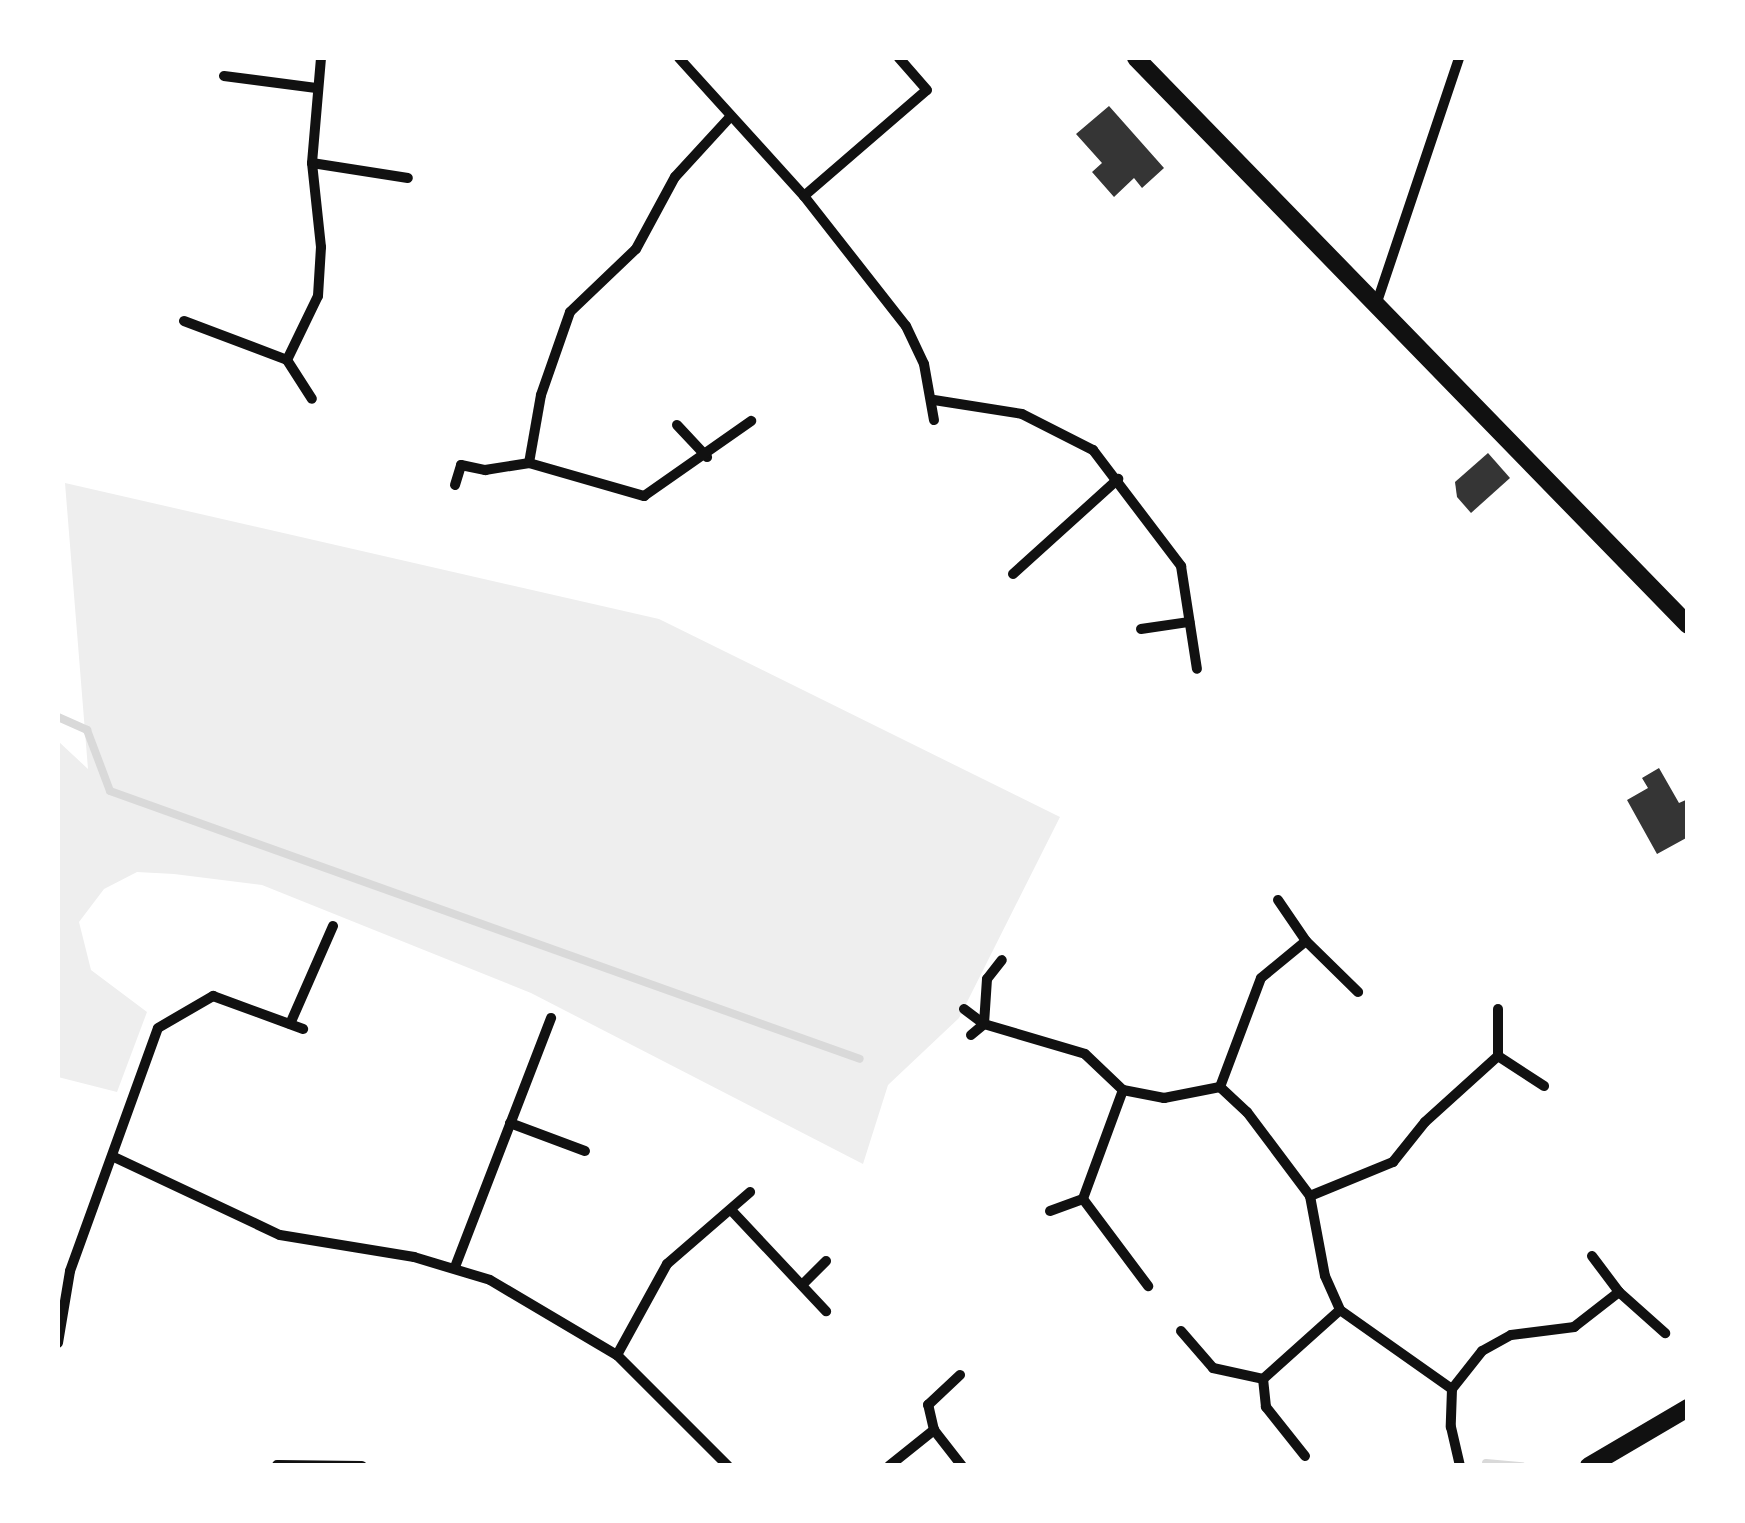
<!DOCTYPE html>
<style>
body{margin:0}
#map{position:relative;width:1745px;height:1523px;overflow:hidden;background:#fff;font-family:"Fira Sans Condensed",sans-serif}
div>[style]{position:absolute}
.green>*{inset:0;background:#eee}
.stream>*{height:8px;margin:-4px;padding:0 4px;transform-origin:4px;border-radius:4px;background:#d9d9d9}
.building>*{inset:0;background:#353535}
.minor>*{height:10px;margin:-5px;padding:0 5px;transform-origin:5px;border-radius:5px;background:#111}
.tertiary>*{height:18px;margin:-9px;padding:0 9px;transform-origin:9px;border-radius:9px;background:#111}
span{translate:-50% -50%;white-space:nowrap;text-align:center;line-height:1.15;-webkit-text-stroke:8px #fff;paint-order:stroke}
.frame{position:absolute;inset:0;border:60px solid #fff;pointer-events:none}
</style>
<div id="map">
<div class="green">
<i style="clip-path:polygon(65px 483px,659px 619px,1060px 817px,959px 1018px,888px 1085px,863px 1164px,531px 993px,262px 885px,174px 874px,137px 872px,104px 889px,79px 922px,91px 970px,147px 1012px,117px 1092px,58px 1077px,58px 741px,88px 769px)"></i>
</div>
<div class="stream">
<i style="left:58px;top:717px;width:32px;rotate:24deg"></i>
<i style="left:87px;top:730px;width:65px;rotate:69.3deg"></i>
<i style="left:110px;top:791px;width:796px;rotate:19.66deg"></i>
<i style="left:1486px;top:1463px;width:36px;rotate:5deg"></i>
</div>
<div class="building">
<i style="clip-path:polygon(1109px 106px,1164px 168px,1142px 188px,1134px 178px,1114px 197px,1092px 172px,1102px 163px,1076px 134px)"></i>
<i style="clip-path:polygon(1488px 453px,1510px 478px,1471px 513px,1457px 497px,1455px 482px)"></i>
<i style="clip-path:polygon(1659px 768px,1679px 803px,1688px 799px,1688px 837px,1657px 854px,1627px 800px,1648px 788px,1642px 778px)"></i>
</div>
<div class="minor">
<i style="left:679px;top:58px;width:186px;rotate:47.8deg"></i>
<i style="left:804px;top:196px;width:165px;rotate:51.9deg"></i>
<i style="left:906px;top:326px;width:42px;rotate:64.7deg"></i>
<i style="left:924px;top:364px;width:57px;rotate:79.9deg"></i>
<i style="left:224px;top:76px;width:93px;rotate:7.4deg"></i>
<i style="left:312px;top:163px;width:97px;rotate:8.9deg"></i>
<i style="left:804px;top:196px;width:162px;rotate:-40.8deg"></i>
<i style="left:927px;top:90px;width:43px;rotate:-131.2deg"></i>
<i style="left:1377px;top:302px;width:257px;rotate:-71.4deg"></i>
<i style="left:184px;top:321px;width:110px;rotate:20.7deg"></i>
<i style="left:287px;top:360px;width:46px;rotate:57.3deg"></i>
<i style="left:287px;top:360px;width:71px;rotate:-64.2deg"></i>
<i style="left:318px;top:296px;width:49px;rotate:-86.5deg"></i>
<i style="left:321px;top:247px;width:84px;rotate:-96.1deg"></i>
<i style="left:312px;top:163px;width:105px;rotate:-85.1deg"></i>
<i style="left:934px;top:400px;width:89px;rotate:9deg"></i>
<i style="left:1022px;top:414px;width:80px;rotate:26.9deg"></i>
<i style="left:1093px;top:450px;width:146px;rotate:52.8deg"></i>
<i style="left:1181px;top:566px;width:104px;rotate:81.2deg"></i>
<i style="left:677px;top:425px;width:44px;rotate:46.8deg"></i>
<i style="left:529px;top:463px;width:69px;rotate:-80deg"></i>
<i style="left:541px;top:395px;width:88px;rotate:-70.7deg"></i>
<i style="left:570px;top:312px;width:91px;rotate:-43.7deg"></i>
<i style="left:636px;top:249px;width:82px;rotate:-61.6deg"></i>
<i style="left:675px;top:177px;width:80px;rotate:-47.5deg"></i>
<i style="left:455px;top:485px;width:21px;rotate:-73deg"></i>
<i style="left:461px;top:465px;width:25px;rotate:12deg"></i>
<i style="left:485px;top:470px;width:45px;rotate:-9deg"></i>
<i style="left:529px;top:463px;width:120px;rotate:16deg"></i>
<i style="left:644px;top:496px;width:131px;rotate:-35deg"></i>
<i style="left:1013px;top:574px;width:142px;rotate:-42.1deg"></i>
<i style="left:1141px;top:629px;width:49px;rotate:-8.3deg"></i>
<i style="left:1278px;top:900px;width:50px;rotate:55.7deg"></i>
<i style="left:1306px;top:941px;width:73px;rotate:44.4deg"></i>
<i style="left:964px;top:1009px;width:25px;rotate:37deg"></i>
<i style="left:984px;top:1024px;width:105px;rotate:16.5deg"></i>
<i style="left:1085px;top:1054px;width:52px;rotate:43.5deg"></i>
<i style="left:1123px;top:1090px;width:42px;rotate:11deg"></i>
<i style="left:1164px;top:1098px;width:57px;rotate:-11.1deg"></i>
<i style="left:1220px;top:1087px;width:37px;rotate:43deg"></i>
<i style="left:1247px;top:1112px;width:105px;rotate:53.1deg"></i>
<i style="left:1310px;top:1196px;width:81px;rotate:79.4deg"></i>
<i style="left:1325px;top:1276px;width:37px;rotate:66deg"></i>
<i style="left:1340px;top:1310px;width:137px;rotate:35.2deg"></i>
<i style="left:1452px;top:1389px;width:38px;rotate:92deg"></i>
<i style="left:1451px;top:1427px;width:40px;rotate:77deg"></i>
<i style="left:1498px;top:1009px;width:47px;rotate:90deg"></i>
<i style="left:1498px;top:1056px;width:55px;rotate:33.1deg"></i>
<i style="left:290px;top:1024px;width:107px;rotate:-66.3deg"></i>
<i style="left:971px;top:1035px;width:17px;rotate:-40deg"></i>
<i style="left:984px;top:1024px;width:45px;rotate:-86.2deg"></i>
<i style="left:987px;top:979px;width:24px;rotate:-52deg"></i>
<i style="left:1220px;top:1087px;width:116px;rotate:-69.4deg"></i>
<i style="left:1261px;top:978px;width:58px;rotate:-39.4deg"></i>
<i style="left:1123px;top:1090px;width:116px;rotate:110.2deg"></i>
<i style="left:1083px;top:1199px;width:109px;rotate:53.2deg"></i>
<i style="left:510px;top:1123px;width:80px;rotate:20.5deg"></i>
<i style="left:114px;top:1157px;width:183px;rotate:25.2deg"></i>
<i style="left:280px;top:1235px;width:136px;rotate:9.3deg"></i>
<i style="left:414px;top:1257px;width:79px;rotate:16.8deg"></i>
<i style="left:490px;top:1280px;width:147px;rotate:30.6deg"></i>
<i style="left:617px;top:1355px;width:157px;rotate:45deg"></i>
<i style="left:1310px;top:1196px;width:90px;rotate:-22.3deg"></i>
<i style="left:1393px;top:1162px;width:51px;rotate:-51.3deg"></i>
<i style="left:1425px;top:1122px;width:98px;rotate:-42.1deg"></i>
<i style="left:731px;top:1210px;width:139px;rotate:46.8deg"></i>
<i style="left:1050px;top:1211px;width:35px;rotate:-20deg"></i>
<i style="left:1592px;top:1256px;width:45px;rotate:53.1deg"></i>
<i style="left:1619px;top:1292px;width:62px;rotate:41.7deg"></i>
<i style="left:455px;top:1267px;width:267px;rotate:-68.9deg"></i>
<i style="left:802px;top:1285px;width:34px;rotate:-45deg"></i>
<i style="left:1181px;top:1331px;width:49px;rotate:49.1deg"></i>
<i style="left:1213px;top:1368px;width:51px;rotate:12.4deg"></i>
<i style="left:58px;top:1343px;width:73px;rotate:-80.5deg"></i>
<i style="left:70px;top:1271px;width:258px;rotate:-70.1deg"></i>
<i style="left:158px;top:1028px;width:64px;rotate:-30.2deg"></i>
<i style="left:213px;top:996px;width:96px;rotate:20.1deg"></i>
<i style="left:617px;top:1355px;width:104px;rotate:-61.2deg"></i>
<i style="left:667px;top:1264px;width:110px;rotate:-40.9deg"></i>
<i style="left:1452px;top:1389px;width:48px;rotate:-51.7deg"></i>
<i style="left:1482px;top:1351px;width:33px;rotate:-29deg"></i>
<i style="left:1511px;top:1335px;width:64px;rotate:-7.2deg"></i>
<i style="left:1574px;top:1327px;width:57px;rotate:-37.9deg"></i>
<i style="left:934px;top:1430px;width:46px;rotate:52.1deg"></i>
<i style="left:1305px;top:1456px;width:63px;rotate:-128.5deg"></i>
<i style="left:1266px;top:1407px;width:28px;rotate:-96deg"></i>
<i style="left:1263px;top:1379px;width:103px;rotate:-41.9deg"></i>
<i style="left:277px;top:1465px;width:85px;rotate:0.7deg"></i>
<i style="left:889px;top:1466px;width:58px;rotate:-38.7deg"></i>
<i style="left:934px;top:1430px;width:26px;rotate:-103deg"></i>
<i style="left:928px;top:1405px;width:44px;rotate:-43.2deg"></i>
</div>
<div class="tertiary">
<i style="left:1136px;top:58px;width:791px;rotate:45.77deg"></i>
<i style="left:1589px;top:1466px;width:115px;rotate:-30.4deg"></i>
</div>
<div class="frame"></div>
</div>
